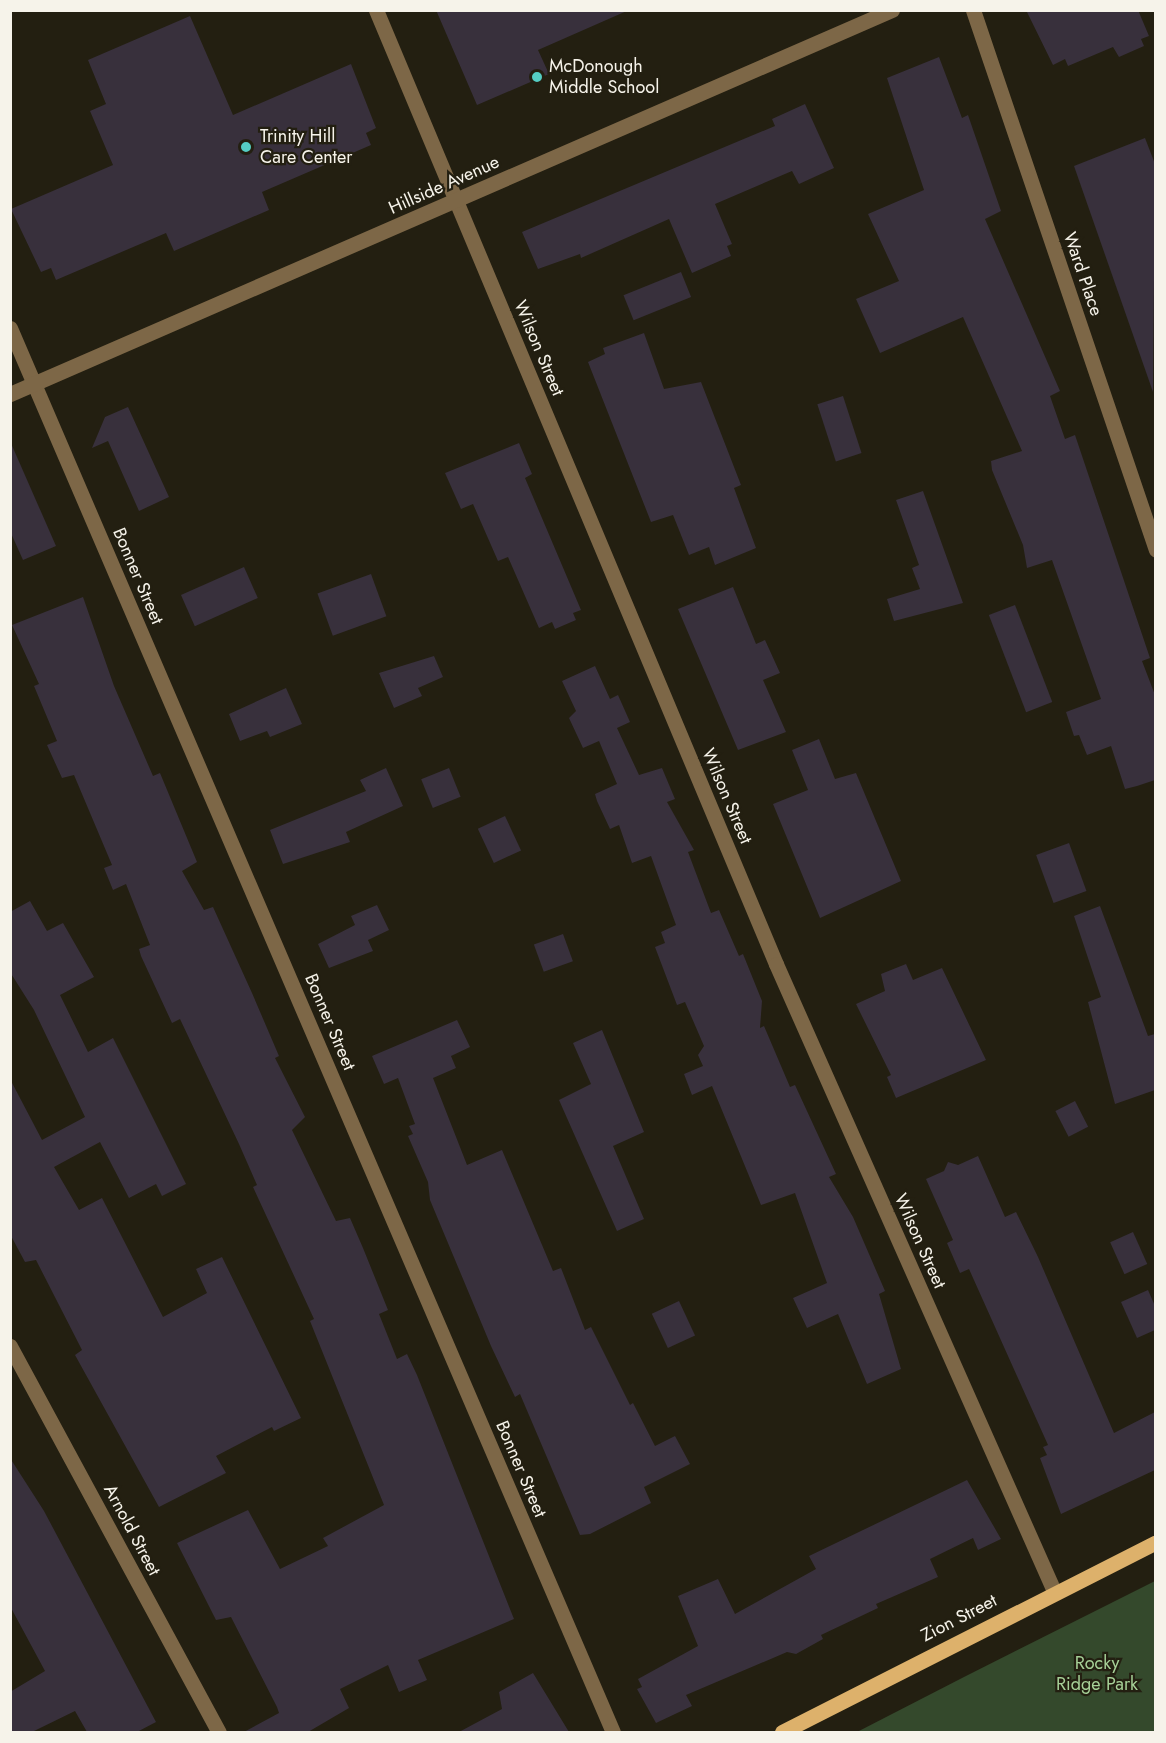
<!DOCTYPE html>
<style>
body{margin:0}
#map{position:relative;width:1166px;height:1743px;overflow:hidden;background:#231f11;font-family:Jost,sans-serif}
div>[style]{position:absolute}
.green>*{inset:0;background:#34492c}
.building>*{inset:0;background:#38303c;transform-origin:0 0}
.minor>*{height:15px;margin:-7.5px;padding:0 7.5px;transform-origin:7.5px;border-radius:7.5px;background:#7d6747}
.major>*{height:15px;margin:-7.5px;padding:0 7.5px;transform-origin:7.5px;border-radius:7.5px;background:#ddb16b}
.dots>*{width:16px;height:16px;translate:-50% -50%;box-sizing:border-box;border:3px solid #231f11;border-radius:50%}
span{translate:-50% -50%;white-space:nowrap;text-align:center;line-height:1.15;-webkit-text-stroke:4.5px #231f11;paint-order:stroke}
.poi-label{font-size:18px;color:#f6f3ea}
.left{translate:0 -50%;text-align:left}
.street-label{font-size:18px;color:#f6f3ea}
.park-label{font-size:18px;color:#a6d097}
.frame{position:absolute;inset:0;border:12px solid #f6f3ea;pointer-events:none}
</style>
<div id="map">
<div class="green">
<i style="clip-path:polygon(1155px 1581px,1155px 1732px,857px 1732px,964px 1677px)"></i>
</div>
<div class="building">
<i style="clip-path:polygon(436px 10px,629px 10px,538px 50px,549px 74px,477px 105px)"></i>
<i style="clip-path:polygon(1026px 10px,1138px 10px,1149px 36px,1141px 39px,1144px 46px,1119px 57px,1113px 47px,1068px 66px,1065px 59px,1053px 65px)"></i>
<i style="clip-path:polygon(190px 16px,233px 115px,351px 64px,376px 128px,366px 133px,371px 145px,262px 192px,269px 210px,174px 251px,166px 233px,56px 280px,51px 268px,41px 272px,11px 209px,113px 165px,90px 111px,106px 104px,88px 60px)"></i>
<i style="clip-path:polygon(939px 57px,962px 118px,968px 115px,1001px 211px,985px 219px,1060px 391px,1050px 396px,1065px 439px,1075px 435px,1150px 658px,1142px 661px,1155px 695px,1155px 780px,1137px 786px,1125px 789px,1111px 746px,1087px 755px,1079px 735px,1074px 736px,1066px 712px,1101px 699px,1052px 560px,1027px 568px,1023px 545px,992px 470px,991px 461px,1022px 451px,963px 317px,880px 353px,856px 299px,899px 281px,868px 214px,924px 190px,887px 78px)"></i>
<i style="clip-path:polygon(805px 104px,834px 168px,799px 184px,792px 171px,715px 204px,732px 244px,727px 246px,731px 256px,692px 273px,669px 219px,581px 258px,580px 254px,538px 269px,522px 232px,775px 126px,772px 119px)"></i>
<i style="clip-path:polygon(1145px 138px,1155px 164px,1153px 392px,1074px 166px)"></i>
<i style="left:681px;top:272px;width:27px;height:62px;rotate:68deg"></i>
<i style="clip-path:polygon(644px 333px,664px 389px,701px 382px,741px 485px,734px 488px,756px 548px,715px 565px,709px 547px,689px 555px,673px 515px,651px 522px,588px 362px,605px 354px,603px 348px)"></i>
<i style="left:843px;top:396px;width:60px;height:27px;rotate:72deg"></i>
<i style="clip-path:polygon(128px 407px,169px 497px,139px 511px,108px 441px,92px 448px,105px 417px)"></i>
<i style="clip-path:polygon(10px 441px,56px 546px,23px 560px,10px 531px)"></i>
<i style="clip-path:polygon(519px 443px,532px 474px,525px 478px,581px 610px,573px 613px,576px 620px,555px 629px,552px 622px,539px 628px,508px 557px,498px 561px,473px 504px,461px 509px,445px 473px)"></i>
<i style="clip-path:polygon(923px 491px,963px 603px,894px 621px,887px 599px,920px 589px,912px 568px,919px 565px,896px 500px)"></i>
<i style="left:244px;top:567px;width:34px;height:69px;rotate:66deg"></i>
<i style="left:371px;top:574px;width:45px;height:57px;rotate:70deg"></i>
<i style="clip-path:polygon(733px 587px,756px 644px,765px 640px,780px 673px,763px 680px,786px 732px,738px 750px,678px 609px)"></i>
<i style="clip-path:polygon(83px 597px,114px 686px,153px 776px,160px 773px,197px 862px,182px 871px,204px 910px,213px 907px,252px 993px,279px 1056px,275px 1058px,305px 1117px,292px 1130px,336px 1221px,350px 1218px,363px 1248px,388px 1310px,379px 1314px,397px 1359px,407px 1354px,417px 1375px,514px 1619px,418px 1660px,427px 1680px,399px 1692px,388px 1665px,340px 1689px,349px 1708px,308px 1732px,244px 1732px,279px 1713px,277px 1707px,231px 1617px,216px 1620px,177px 1543px,248px 1510px,280px 1569px,328px 1546px,323px 1538px,384px 1505px,310px 1321px,314px 1319px,253px 1187px,257px 1185px,239px 1144px,180px 1019px,172px 1023px,141px 956px,139px 949px,150px 945px,126px 884px,113px 890px,104px 868px,112px 865px,74px 775px,62px 778px,47px 745px,57px 741px,34px 686px,39px 684px,12px 625px)"></i>
<i style="left:1015px;top:605px;width:104px;height:28px;rotate:69deg"></i>
<i style="clip-path:polygon(434px 656px,443px 677px,418px 688px,422px 696px,394px 708px,379px 673px)"></i>
<i style="clip-path:polygon(595px 666px,610px 699px,618px 695px,630px 722px,617px 728px,639px 775px,662px 768px,675px 799px,667px 802px,694px 850px,688px 852px,711px 913px,719px 910px,739px 956px,743px 954px,762px 1001px,760px 1028px,764px 1026px,790px 1087px,795px 1085px,836px 1174px,829px 1177px,853px 1217px,885px 1291px,879px 1294px,901px 1369px,867px 1384px,838px 1314px,807px 1328px,793px 1298px,827px 1283px,795px 1193px,761px 1205px,712px 1086px,692px 1095px,684px 1074px,703px 1066px,698px 1055px,704px 1046px,685px 1002px,677px 1005px,655px 947px,665px 943px,661px 932px,676px 925px,651px 856px,632px 863px,619px 825px,610px 829px,597px 801px,595px 794px,617px 784px,599px 741px,583px 748px,569px 718px,576px 711px,562px 681px)"></i>
<i style="clip-path:polygon(286px 688px,302px 724px,270px 737px,267px 731px,240px 741px,229px 714px)"></i>
<i style="clip-path:polygon(819px 739px,835px 779px,856px 773px,901px 881px,820px 918px,773px 804px,808px 790px,792px 750px)"></i>
<i style="clip-path:polygon(386px 768px,403px 806px,346px 832px,350px 842px,283px 864px,270px 830px,366px 791px,360px 780px)"></i>
<i style="left:449px;top:768px;width:31px;height:30px;rotate:68deg"></i>
<i style="left:505px;top:816px;width:38px;height:30px;rotate:65deg"></i>
<i style="left:1069px;top:843px;width:51px;height:35px;rotate:70deg"></i>
<i style="clip-path:polygon(30px 901px,47px 931px,63px 923px,94px 977px,60px 995px,88px 1052px,113px 1038px,186px 1184px,162px 1196px,156px 1184px,129px 1198px,100px 1142px,54px 1167px,79px 1210px,102px 1198px,163px 1317px,207px 1293px,196px 1269px,222px 1257px,301px 1418px,274px 1431px,272px 1427px,216px 1456px,226px 1473px,159px 1507px,75px 1355px,82px 1350px,36px 1260px,25px 1262px,10px 1234px,10px 1079px,42px 1140px,85px 1117px,34px 1010px,10px 972px,10px 912px)"></i>
<i style="clip-path:polygon(377px 905px,389px 930px,368px 940px,373px 951px,329px 968px,318px 944px,355px 925px,351px 916px)"></i>
<i style="clip-path:polygon(1100px 906px,1148px 1036px,1155px 1034px,1155px 1090px,1115px 1104px,1088px 1002px,1101px 997px,1074px 916px)"></i>
<i style="left:563px;top:934px;width:29px;height:31px;rotate:70deg"></i>
<i style="clip-path:polygon(906px 964px,913px 980px,942px 968px,986px 1060px,896px 1098px,887px 1077px,891px 1075px,856px 1004px,885px 991px,881px 974px)"></i>
<i style="clip-path:polygon(457px 1020px,470px 1047px,451px 1056px,456px 1068px,433px 1078px,467px 1165px,502px 1150px,553px 1271px,561px 1268px,585px 1330px,591px 1327px,630px 1405px,633px 1403px,655px 1446px,675px 1436px,690px 1464px,644px 1487px,651px 1503px,590px 1534px,580px 1535px,520px 1394px,515px 1397px,491px 1346px,430px 1200px,428px 1182px,408px 1136px,413px 1134px,409px 1126px,415px 1124px,398px 1078px,384px 1084px,372px 1056px)"></i>
<i style="clip-path:polygon(602px 1030px,644px 1132px,613px 1146px,644px 1219px,617px 1231px,559px 1100px,591px 1084px,573px 1043px)"></i>
<i style="left:1075px;top:1101px;width:29px;height:22px;rotate:63deg"></i>
<i style="clip-path:polygon(978px 1156px,1005px 1217px,1016px 1212px,1038px 1257px,1114px 1433px,1155px 1412px,1155px 1470px,1061px 1514px,1040px 1458px,1047px 1455px,1043px 1447px,1048px 1445px,969px 1269px,960px 1273px,947px 1243px,953px 1240px,926px 1179px,944px 1171px,948px 1162px,958px 1165px)"></i>
<i style="left:1133px;top:1232px;width:35px;height:25px;rotate:66deg"></i>
<i style="clip-path:polygon(1148px 1290px,1155px 1306px,1155px 1330px,1137px 1338px,1121px 1302px)"></i>
<i style="left:679px;top:1301px;width:38px;height:30px;rotate:65deg"></i>
<i style="clip-path:polygon(10px 1458px,44px 1511px,156px 1722px,137px 1732px,87px 1732px,75px 1711px,32px 1732px,10px 1732px,10px 1692px,45px 1671px,10px 1606px)"></i>
<i style="clip-path:polygon(967px 1480px,1001px 1539px,978px 1550px,973px 1538px,930px 1559px,938px 1577px,876px 1604px,878px 1608px,821px 1635px,823px 1639px,796px 1654px,787px 1652px,686px 1695px,692px 1706px,656px 1723px,637px 1689px,642px 1687px,638px 1679px,698px 1646px,678px 1596px,718px 1579px,735px 1614px,816px 1569px,809px 1556px)"></i>
<i style="clip-path:polygon(533px 1673px,569px 1732px,459px 1732px,502px 1709px,499px 1692px)"></i>
</div>
<div class="minor">
<i style="left:376px;top:10px;width:1034px;rotate:67.25deg"></i>
<i style="left:776px;top:964px;width:686px;rotate:66.09deg"></i>
<i style="left:973px;top:10px;width:570px;rotate:71.28deg"></i>
<i style="left:10px;top:328px;width:1528px;rotate:66.76deg"></i>
<i style="left:10px;top:394px;width:962px;rotate:-23.53deg"></i>
<i style="left:10px;top:1346px;width:439px;rotate:61.6deg"></i>
</div>
<div class="major">
<i style="left:782px;top:1732px;width:419px;rotate:-26.9deg"></i>
</div>
<div class="dots">
<i style="left:537px;top:77px;background:#55cec4"></i>
<i style="left:246px;top:147px;background:#55cec4"></i>
</div>
<div class="poi-label">
<span class="left" style="left:549px;top:77px">McDonough<br>Middle School</span>
<span class="left" style="left:260px;top:147px">Trinity Hill<br>Care Center</span>
</div>
<div class="street-label">
<span style="left:444px;top:185px;rotate:-24deg">Hillside Avenue</span>
<span style="left:1083px;top:274px;rotate:71deg">Ward Place</span>
<span style="left:539px;top:348px;rotate:67deg">Wilson Street</span>
<span style="left:138px;top:576px;rotate:67deg">Bonner Street</span>
<span style="left:727px;top:796px;rotate:67deg">Wilson Street</span>
<span style="left:330px;top:1022px;rotate:67deg">Bonner Street</span>
<span style="left:920px;top:1241px;rotate:66deg">Wilson Street</span>
<span style="left:521px;top:1469px;rotate:67deg">Bonner Street</span>
<span style="left:132px;top:1530px;rotate:62deg">Arnold Street</span>
<span style="left:959px;top:1618px;rotate:-27deg">Zion Street</span>
</div>
<div class="park-label">
<span style="left:1097px;top:1674px">Rocky<br>Ridge Park</span>
</div>
<div class="frame"></div>
</div>
